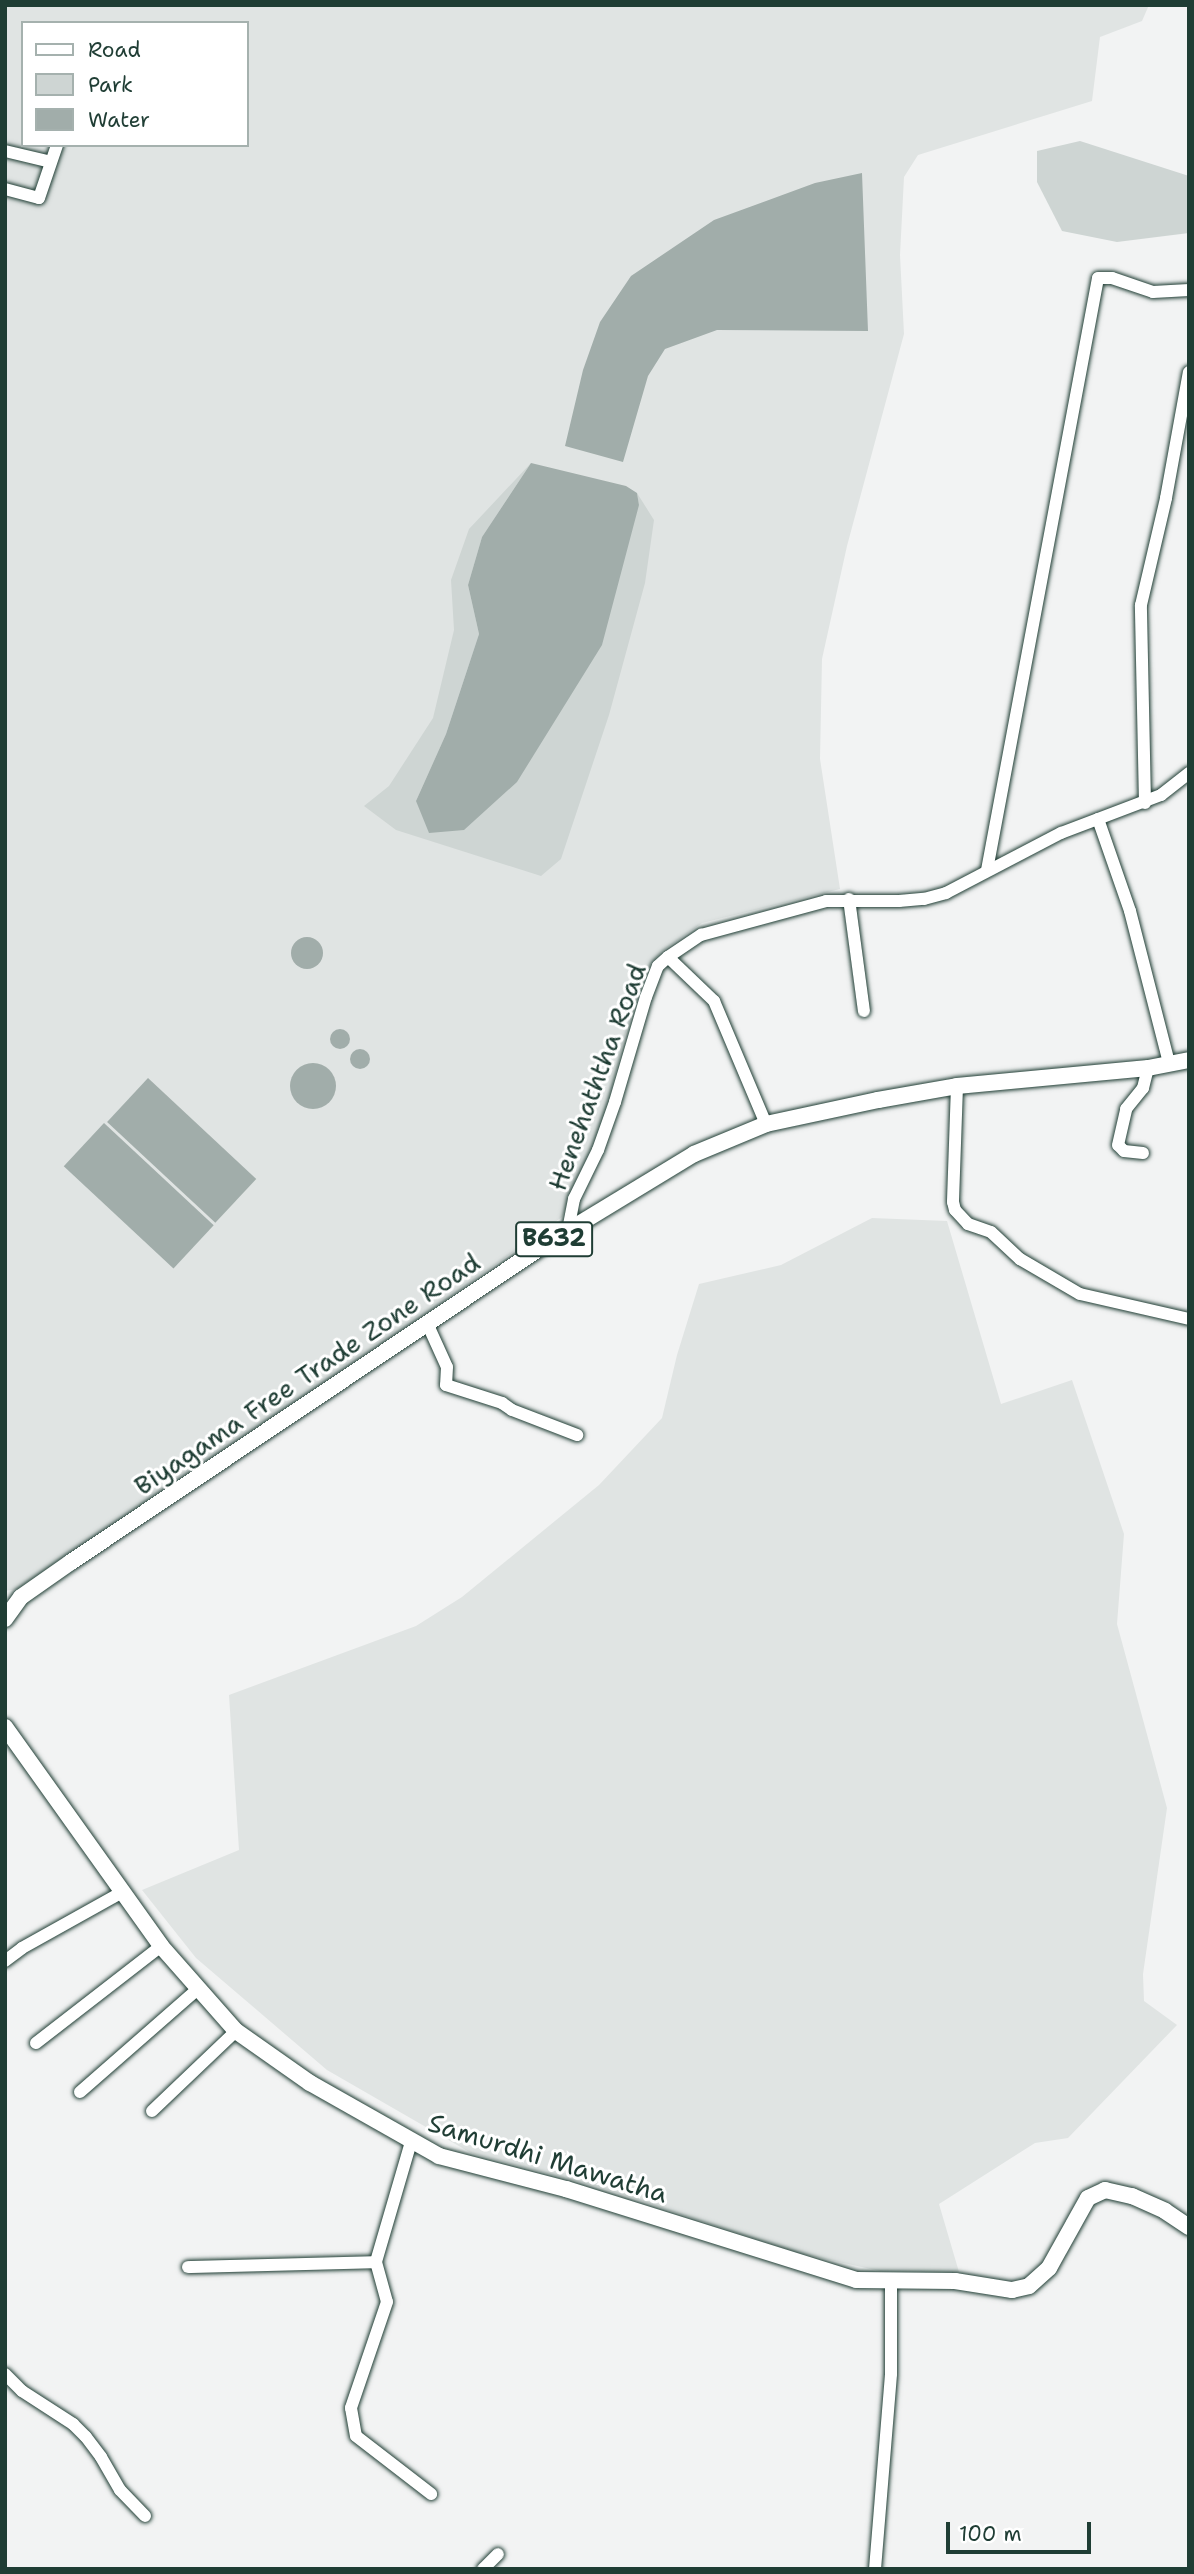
<!DOCTYPE html>
<style>
body{margin:0}
#map{position:relative;width:1194px;height:2574px;overflow:hidden;background:#f2f3f3;font-family:"Shantell Sans",sans-serif}
div>[style]{position:absolute}
.built>*{inset:0;background:#e0e4e3}
.green>*{inset:0;background:#ced5d3}
.water>*{inset:0;background:#a1adaa;transform-origin:0 0}
.round{border-radius:50%}
.roads{filter:drop-shadow(0 0 2px #1f3d34) drop-shadow(0 0 2px #1f3d34)}
.minor>*{height:12px;margin:-6px;padding:0 6px;transform-origin:6px;border-radius:6px;background:#fff}
.major>*{height:16px;margin:-8px;padding:0 8px;transform-origin:8px;border-radius:8px;background:#fff}
span{translate:-50% -50%;white-space:nowrap;text-align:center;line-height:1.15;-webkit-text-stroke:6px #fff;paint-order:stroke}
.shield-label span{padding:2px 5px;background:#fff;border:2px solid;border-radius:5px;-webkit-text-stroke-width:0}
.shield-label{font-size:24px;color:#1f3d34;font-weight:700}
.street-label{font-size:26px;color:#1f3d34}
.frame{position:absolute;inset:0;border:7px solid #1f3d34;pointer-events:none}
.legend{position:absolute;left:21px;top:21px;width:228px;height:126px;box-sizing:border-box;background:#fff;border:2px solid #a5b1ae;margin:0;padding:9px 12px;list-style:none;font-size:21px;color:#1f3d34}
.legend li{display:flex;align-items:center;gap:14px;height:35px}
.legend b{width:35px;border:2px solid #a5b1ae}
.scale{position:absolute;left:946px;top:2522px;width:145px;height:32px;box-sizing:border-box;border:4px solid #1f3d34;border-top:0;padding-left:9px;font-size:21px;line-height:24px;white-space:nowrap;color:#1f3d34;-webkit-text-stroke:5px #fff;paint-order:stroke}
</style>
<div id="map">
<div class="built">
<i style="clip-path:polygon(evenodd,5px 5px,1149px 5px,1142px 21px,1100px 37px,1092px 101px,918px 155px,904px 177px,900px 255px,904px 334px,847px 546px,822px 659px,820px 759px,840px 889px,702px 923px,662px 951px,650px 965px,625px 1035px,605px 1116px,562px 1217px,419px 1319px,17px 1589px,5px 1591px,5px 5px,23px 23px,247px 23px,247px 145px,23px 145px,23px 23px)"></i>
<i style="clip-path:polygon(872px 1218px,947px 1221px,1001px 1404px,1072px 1380px,1124px 1534px,1117px 1624px,1167px 1808px,1143px 1974px,1144px 2001px,1177px 2025px,1068px 2138px,1035px 2143px,939px 2204px,959px 2272px,880px 2271px,798px 2253px,602px 2188px,471px 2153px,327px 2070px,196px 1958px,142px 1890px,239px 1850px,229px 1695px,416px 1626px,462px 1597px,599px 1485px,662px 1418px,677px 1355px,699px 1284px,781px 1265px)"></i>
</div>
<div class="green">
<i style="clip-path:polygon(1080px 141px,1189px 176px,1189px 233px,1117px 242px,1062px 231px,1037px 182px,1037px 151px)"></i>
<i style="clip-path:polygon(531px 463px,482px 537px,468px 585px,479px 634px,446px 734px,416px 801px,639px 505px,637px 493px,654px 520px,645px 583px,609px 715px,561px 859px,541px 876px,396px 830px,364px 806px,389px 786px,433px 718px,454px 630px,451px 580px,469px 529px)"></i>
</div>
<div class="water">
<i style="clip-path:polygon(862px 173px,868px 331px,717px 330px,665px 349px,648px 376px,623px 462px,565px 446px,583px 370px,600px 322px,631px 276px,714px 220px,815px 183px)"></i>
<i style="clip-path:polygon(531px 463px,626px 486px,637px 493px,639px 505px,602px 645px,517px 782px,464px 830px,429px 833px,416px 801px,446px 734px,479px 634px,468px 585px,482px 537px)"></i>
<i class="round" style="left:291px;top:937px;width:32px;height:32px"></i>
<i class="round" style="left:330px;top:1029px;width:20px;height:20px"></i>
<i class="round" style="left:350px;top:1049px;width:20px;height:20px"></i>
<i class="round" style="left:290px;top:1063px;width:46px;height:46px"></i>
<i style="left:148px;top:1078px;width:148px;height:60px;rotate:43deg"></i>
<i style="left:104px;top:1123px;width:150px;height:59px;rotate:43deg"></i>
</div>
<div class="roads">
<div class="minor">
<i style="left:5px;top:151px;width:47px;rotate:13.4deg"></i>
<i style="left:5px;top:189px;width:35px;rotate:15deg"></i>
<i style="left:39px;top:198px;width:56px;rotate:-71.2deg"></i>
<i style="left:1145px;top:803px;width:198px;rotate:-91.2deg"></i>
<i style="left:1141px;top:605px;width:110px;rotate:-76.8deg"></i>
<i style="left:1166px;top:498px;width:128px;rotate:-79.7deg"></i>
<i style="left:1098px;top:819px;width:97px;rotate:70.8deg"></i>
<i style="left:1130px;top:911px;width:157px;rotate:75.6deg"></i>
<i style="left:987px;top:870px;width:602px;rotate:-79.38deg"></i>
<i style="left:1098px;top:278px;width:14px"></i>
<i style="left:1112px;top:278px;width:43px;rotate:18.9deg"></i>
<i style="left:1153px;top:292px;width:36px;rotate:-3deg"></i>
<i style="left:849px;top:899px;width:113px;rotate:82.4deg"></i>
<i style="left:668px;top:957px;width:64px;rotate:43.7deg"></i>
<i style="left:714px;top:1001px;width:134px;rotate:67.1deg"></i>
<i style="left:957px;top:1086px;width:116px;rotate:92deg"></i>
<i style="left:953px;top:1202px;width:8px;rotate:76deg"></i>
<i style="left:955px;top:1210px;width:19px;rotate:47deg"></i>
<i style="left:968px;top:1224px;width:24px;rotate:19deg"></i>
<i style="left:991px;top:1232px;width:40px;rotate:43deg"></i>
<i style="left:1020px;top:1259px;width:69px;rotate:30.3deg"></i>
<i style="left:1080px;top:1294px;width:112px;rotate:12.9deg"></i>
<i style="left:1143px;top:1153px;width:19px;rotate:-174deg"></i>
<i style="left:1124px;top:1151px;width:8px;rotate:-135deg"></i>
<i style="left:1118px;top:1145px;width:37px;rotate:-77deg"></i>
<i style="left:1126px;top:1109px;width:27px;rotate:-51deg"></i>
<i style="left:1143px;top:1088px;width:21px;rotate:-76deg"></i>
<i style="left:568px;top:1230px;width:32px;rotate:-79deg"></i>
<i style="left:574px;top:1199px;width:55px;rotate:-63.9deg"></i>
<i style="left:598px;top:1150px;width:51px;rotate:-70.5deg"></i>
<i style="left:615px;top:1102px;width:109px;rotate:-73.6deg"></i>
<i style="left:646px;top:997px;width:33px;rotate:-69deg"></i>
<i style="left:658px;top:966px;width:13px;rotate:-42deg"></i>
<i style="left:668px;top:957px;width:40px;rotate:-34deg"></i>
<i style="left:701px;top:935px;width:130px;rotate:-15.2deg"></i>
<i style="left:826px;top:901px;width:73px"></i>
<i style="left:899px;top:901px;width:25px;rotate:-5deg"></i>
<i style="left:924px;top:899px;width:23px;rotate:-15deg"></i>
<i style="left:946px;top:893px;width:130px;rotate:-27.6deg"></i>
<i style="left:1061px;top:833px;width:107px;rotate:-20.8deg"></i>
<i style="left:1161px;top:795px;width:36px;rotate:-38deg"></i>
<i style="left:427px;top:1323px;width:48px;rotate:65.6deg"></i>
<i style="left:447px;top:1367px;width:18px;rotate:93deg"></i>
<i style="left:446px;top:1385px;width:59px;rotate:17.8deg"></i>
<i style="left:502px;top:1403px;width:12px;rotate:35deg"></i>
<i style="left:512px;top:1410px;width:70px;rotate:21deg"></i>
<i style="left:5px;top:1961px;width:21px;rotate:-37deg"></i>
<i style="left:22px;top:1948px;width:115px;rotate:-29.2deg"></i>
<i style="left:36px;top:2043px;width:158px;rotate:-37.8deg"></i>
<i style="left:80px;top:2092px;width:158px;rotate:-41.2deg"></i>
<i style="left:152px;top:2111px;width:116px;rotate:-43.6deg"></i>
<i style="left:411px;top:2142px;width:125px;rotate:106.3deg"></i>
<i style="left:376px;top:2262px;width:41px;rotate:74.6deg"></i>
<i style="left:387px;top:2302px;width:112px;rotate:108.8deg"></i>
<i style="left:351px;top:2408px;width:28px;rotate:80deg"></i>
<i style="left:356px;top:2436px;width:95px;rotate:37.7deg"></i>
<i style="left:188px;top:2267px;width:188px;rotate:-1.5deg"></i>
<i style="left:5px;top:2374px;width:24px;rotate:45deg"></i>
<i style="left:22px;top:2391px;width:61px;rotate:32.9deg"></i>
<i style="left:73px;top:2424px;width:18px;rotate:45deg"></i>
<i style="left:86px;top:2437px;width:25px;rotate:53deg"></i>
<i style="left:101px;top:2457px;width:38px;rotate:60deg"></i>
<i style="left:120px;top:2490px;width:36px;rotate:46deg"></i>
<i style="left:483px;top:2569px;width:21px;rotate:-45deg"></i>
<i style="left:875px;top:2569px;width:196px;rotate:-85.3deg"></i>
<i style="left:891px;top:2374px;width:92px;rotate:-90deg"></i>
</div>
<div class="major">
<i style="left:5px;top:1619px;width:27px;rotate:-54deg"></i>
<i style="left:21px;top:1597px;width:61px;rotate:-35deg"></i>
<i style="left:71px;top:1562px;width:572px;rotate:-33.8deg"></i>
<i style="left:546px;top:1244px;width:173px;rotate:-31.3deg"></i>
<i style="left:694px;top:1154px;width:78px;rotate:-22.6deg"></i>
<i style="left:766px;top:1124px;width:115px;rotate:-12.1deg"></i>
<i style="left:878px;top:1100px;width:80px;rotate:-10deg"></i>
<i style="left:957px;top:1086px;width:192px;rotate:-5.4deg"></i>
<i style="left:1148px;top:1068px;width:42px;rotate:-11deg"></i>
<i style="left:5px;top:1727px;width:269px;rotate:54.5deg"></i>
<i style="left:161px;top:1946px;width:113px;rotate:48.6deg"></i>
<i style="left:236px;top:2031px;width:90px;rotate:35.1deg"></i>
<i style="left:310px;top:2083px;width:148px;rotate:29.5deg"></i>
<i style="left:439px;top:2156px;width:131px;rotate:14.6deg"></i>
<i style="left:566px;top:2189px;width:304px;rotate:17.4deg"></i>
<i style="left:856px;top:2280px;width:99px;rotate:0.6deg"></i>
<i style="left:955px;top:2281px;width:58px;rotate:9deg"></i>
<i style="left:1012px;top:2290px;width:17px;rotate:-13deg"></i>
<i style="left:1029px;top:2286px;width:27px;rotate:-42deg"></i>
<i style="left:1049px;top:2268px;width:80px;rotate:-60.9deg"></i>
<i style="left:1088px;top:2198px;width:19px;rotate:-25deg"></i>
<i style="left:1105px;top:2190px;width:28px;rotate:13deg"></i>
<i style="left:1132px;top:2196px;width:36px;rotate:24deg"></i>
<i style="left:1165px;top:2211px;width:29px;rotate:34deg"></i>
</div>
</div>
<div class="shield-label">
<span style="left:554px;top:1239px">B632</span>
</div>
<div class="street-label">
<span style="left:597px;top:1077px;rotate:-70deg">Henehaththa Road</span>
<span style="left:307px;top:1374px;rotate:-34deg">Biyagama Free Trade Zone Road</span>
<span style="left:548px;top:2158px;rotate:17deg">Samurdhi Mawatha</span>
</div>
<div class="frame"></div>
<ul class="legend">
<li><b style="height:9px;background:#fff"></b>Road</li>
<li><b style="height:19px;background:#ced5d3"></b>Park</li>
<li><b style="height:19px;background:#a1adaa"></b>Water</li>
</ul>
<div class="scale">100 m</div>
</div>
